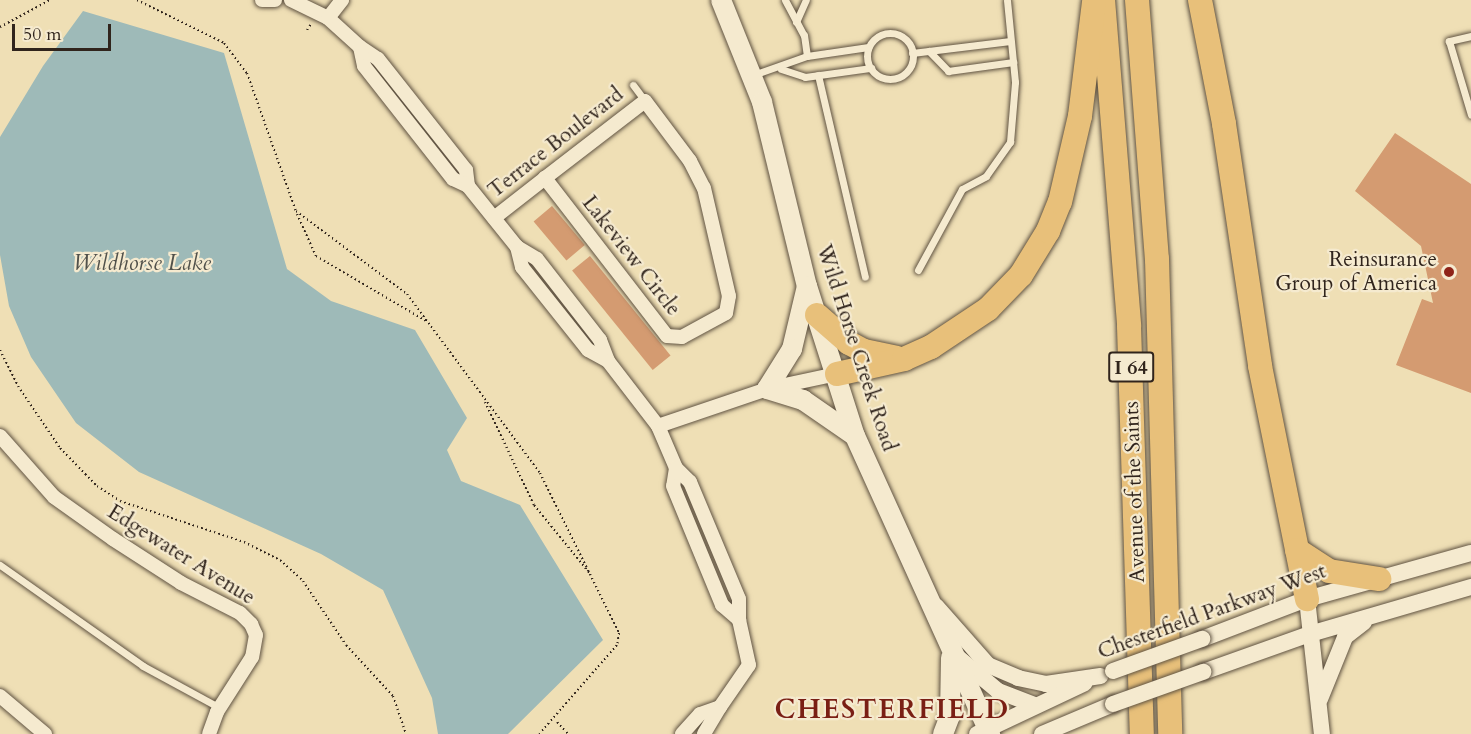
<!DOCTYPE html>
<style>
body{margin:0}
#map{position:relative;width:1471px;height:734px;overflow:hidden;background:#efdfb5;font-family:Cardo,serif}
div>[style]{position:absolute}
.water>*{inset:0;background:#9ebab8}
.building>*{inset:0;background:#d49b71;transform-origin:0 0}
.path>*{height:2px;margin-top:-1px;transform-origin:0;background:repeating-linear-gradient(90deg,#30241c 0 1.5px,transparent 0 4.5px)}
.roads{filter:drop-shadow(0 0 2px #605342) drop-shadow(0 0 2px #605342)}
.service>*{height:7px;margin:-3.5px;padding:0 3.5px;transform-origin:3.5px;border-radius:3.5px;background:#f5eacf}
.service>.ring{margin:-3.5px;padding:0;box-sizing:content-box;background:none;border:7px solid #f5eacf;border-radius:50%}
.minor>*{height:14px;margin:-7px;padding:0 7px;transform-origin:7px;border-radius:7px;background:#f5eacf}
.tertiary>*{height:16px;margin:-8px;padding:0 8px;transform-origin:8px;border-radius:8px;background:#f5eacf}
.secondary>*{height:20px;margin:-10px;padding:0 10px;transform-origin:10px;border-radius:10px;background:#f5eacf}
.motorway>*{height:24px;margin:-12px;padding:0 12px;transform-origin:12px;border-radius:12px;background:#e8c07a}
.bridges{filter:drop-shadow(0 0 2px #605342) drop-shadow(0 0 2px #605342)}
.tertiary-bridge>*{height:16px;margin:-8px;padding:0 8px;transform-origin:8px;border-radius:8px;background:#f5eacf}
.dots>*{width:16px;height:16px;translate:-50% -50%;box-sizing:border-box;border:3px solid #f5eacf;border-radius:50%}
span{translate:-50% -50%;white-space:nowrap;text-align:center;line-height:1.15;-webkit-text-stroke:4.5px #f5eacf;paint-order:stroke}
.shield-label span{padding:2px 4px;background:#f5eacf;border:2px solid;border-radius:4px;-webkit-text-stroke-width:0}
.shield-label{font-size:20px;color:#30241c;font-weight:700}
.street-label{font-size:21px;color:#30241c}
.poi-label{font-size:21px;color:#30241c}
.right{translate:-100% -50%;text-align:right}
.water-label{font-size:22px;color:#51514b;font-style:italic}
.district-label{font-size:27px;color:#7a1f14;font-weight:700;letter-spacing:1.5px}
.scale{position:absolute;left:12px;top:24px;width:99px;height:27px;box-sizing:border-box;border:3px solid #30241c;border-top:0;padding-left:8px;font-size:18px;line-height:21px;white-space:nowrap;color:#30241c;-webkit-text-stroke:4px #f5eacf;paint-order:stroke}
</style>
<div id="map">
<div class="water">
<i style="clip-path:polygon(83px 11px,224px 53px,287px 269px,331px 301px,415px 330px,467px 418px,447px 450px,461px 481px,520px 505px,603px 640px,508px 734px,438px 734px,432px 698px,383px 590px,321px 554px,139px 472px,76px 423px,31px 357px,9px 306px,0 255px,0 137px,43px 66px)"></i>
</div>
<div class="building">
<i style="clip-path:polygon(1395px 133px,1471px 184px,1471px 393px,1396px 365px,1422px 299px,1433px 303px,1421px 246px,1355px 191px)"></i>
<i style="left:552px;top:206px;width:51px;height:24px;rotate:50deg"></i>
<i style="left:590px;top:256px;width:128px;height:23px;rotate:51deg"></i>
</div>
<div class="path">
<i style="left:137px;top:0;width:97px;rotate:26.3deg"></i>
<i style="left:224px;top:43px;width:38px;rotate:53deg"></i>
<i style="left:247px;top:73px;width:146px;rotate:70.5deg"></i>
<i style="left:296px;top:211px;width:139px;rotate:36.8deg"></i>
<i style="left:407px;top:294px;width:223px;rotate:53.4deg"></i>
<i style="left:540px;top:473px;width:178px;rotate:63.7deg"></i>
<i style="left:619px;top:633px;width:12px;rotate:99deg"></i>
<i style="left:617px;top:645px;width:118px;rotate:131.2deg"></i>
<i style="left:0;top:27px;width:57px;rotate:-28.4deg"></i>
<i style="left:307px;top:30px;width:7px;rotate:-56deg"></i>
<i style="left:297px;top:214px;width:46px;rotate:65.7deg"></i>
<i style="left:316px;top:256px;width:128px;rotate:30.6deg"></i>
<i style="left:0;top:350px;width:40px;rotate:63.4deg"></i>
<i style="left:18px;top:386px;width:75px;rotate:55.9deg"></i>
<i style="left:60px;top:448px;width:53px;rotate:45.8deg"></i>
<i style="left:97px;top:486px;width:27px;rotate:33deg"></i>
<i style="left:120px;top:501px;width:131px;rotate:18.3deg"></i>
<i style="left:244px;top:542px;width:40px;rotate:26.6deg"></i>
<i style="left:280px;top:560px;width:31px;rotate:42deg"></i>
<i style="left:303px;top:581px;width:77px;rotate:56.1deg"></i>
<i style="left:346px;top:645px;width:69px;rotate:47.3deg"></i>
<i style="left:393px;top:696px;width:40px;rotate:71.1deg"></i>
<i style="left:485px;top:402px;width:114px;rotate:64.6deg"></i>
<i style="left:534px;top:505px;width:90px;rotate:50.8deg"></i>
<i style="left:557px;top:722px;width:16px;rotate:47deg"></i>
</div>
<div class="roads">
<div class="service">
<i style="left:785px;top:0;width:40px;rotate:62deg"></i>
<i style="left:804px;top:35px;width:21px;rotate:82deg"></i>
<i style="left:796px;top:22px;width:24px;rotate:-66deg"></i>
<i class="ring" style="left:867px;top:33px;width:39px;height:39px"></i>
<i style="left:1471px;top:36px;width:23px;rotate:167deg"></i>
<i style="left:1449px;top:41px;width:77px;rotate:73.4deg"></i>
<i style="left:929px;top:51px;width:28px;rotate:46deg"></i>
<i style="left:948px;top:71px;width:66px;rotate:-7.9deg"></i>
<i style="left:912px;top:53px;width:99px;rotate:-7deg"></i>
<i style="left:781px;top:69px;width:25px;rotate:18deg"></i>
<i style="left:805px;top:77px;width:67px;rotate:-7.8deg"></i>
<i style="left:753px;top:75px;width:57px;rotate:-19.4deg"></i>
<i style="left:807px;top:56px;width:62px;rotate:-8.4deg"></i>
<i style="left:818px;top:75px;width:207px;rotate:76.9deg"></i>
<i style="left:633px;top:85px;width:20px;rotate:53deg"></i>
<i style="left:918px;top:270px;width:92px;rotate:-61.5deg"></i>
<i style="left:962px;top:189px;width:27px;rotate:-28deg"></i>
<i style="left:986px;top:176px;width:42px;rotate:-54.8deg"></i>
<i style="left:1010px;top:142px;width:60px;rotate:-85.2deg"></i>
<i style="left:1015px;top:82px;width:82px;rotate:-95.6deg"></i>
<i style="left:0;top:565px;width:175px;rotate:35.2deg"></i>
<i style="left:143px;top:666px;width:88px;rotate:28.6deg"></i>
</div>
<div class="minor">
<i style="left:262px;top:0;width:13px"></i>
<i style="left:291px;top:0;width:41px;rotate:25.9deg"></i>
<i style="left:328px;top:18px;width:43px;rotate:42.2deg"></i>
<i style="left:328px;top:18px;width:23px;rotate:-52deg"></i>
<i style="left:468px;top:186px;width:16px;rotate:-97deg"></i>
<i style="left:466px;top:170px;width:142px;rotate:-128.4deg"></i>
<i style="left:378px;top:59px;width:22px;rotate:-146deg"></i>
<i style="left:360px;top:47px;width:19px;rotate:78deg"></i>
<i style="left:364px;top:66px;width:144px;rotate:51.8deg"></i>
<i style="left:453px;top:179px;width:17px;rotate:25deg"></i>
<i style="left:468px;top:186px;width:78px;rotate:51.2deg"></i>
<i style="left:494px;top:218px;width:65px;rotate:-38.1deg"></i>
<i style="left:545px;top:178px;width:126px;rotate:-37.6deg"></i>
<i style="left:645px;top:101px;width:75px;rotate:53.1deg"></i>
<i style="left:690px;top:161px;width:30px;rotate:63deg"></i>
<i style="left:704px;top:188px;width:111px;rotate:77deg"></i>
<i style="left:729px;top:296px;width:17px;rotate:100deg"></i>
<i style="left:726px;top:313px;width:50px;rotate:151.4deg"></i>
<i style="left:682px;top:337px;width:15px;rotate:-176deg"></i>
<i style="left:667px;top:336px;width:200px;rotate:-127.7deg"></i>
<i style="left:608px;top:361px;width:23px;rotate:-151deg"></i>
<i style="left:588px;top:350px;width:106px;rotate:-128.5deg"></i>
<i style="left:522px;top:267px;width:21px;rotate:-104deg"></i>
<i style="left:517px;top:247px;width:23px;rotate:31deg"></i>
<i style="left:537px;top:259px;width:103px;rotate:52.1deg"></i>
<i style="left:600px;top:340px;width:22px;rotate:69deg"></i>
<i style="left:608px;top:361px;width:82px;rotate:52.4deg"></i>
<i style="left:658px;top:426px;width:46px;rotate:66.8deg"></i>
<i style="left:658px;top:426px;width:115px;rotate:-18.7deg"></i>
<i style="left:767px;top:389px;width:72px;rotate:-12.1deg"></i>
<i style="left:0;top:436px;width:81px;rotate:48.5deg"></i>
<i style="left:54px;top:497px;width:72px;rotate:35.4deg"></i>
<i style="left:113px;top:539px;width:81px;rotate:32.9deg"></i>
<i style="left:181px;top:583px;width:66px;rotate:27deg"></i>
<i style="left:240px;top:613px;width:16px;rotate:45deg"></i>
<i style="left:251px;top:624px;width:12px;rotate:66deg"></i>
<i style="left:256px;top:635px;width:22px;rotate:100deg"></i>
<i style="left:252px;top:657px;width:65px;rotate:122.5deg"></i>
<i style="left:217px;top:712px;width:23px;rotate:110deg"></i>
<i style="left:0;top:696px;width:59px;rotate:40.2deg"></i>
<i style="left:720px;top:707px;width:51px;rotate:-55.4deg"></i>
<i style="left:749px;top:665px;width:46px;rotate:-102.5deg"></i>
<i style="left:739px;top:620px;width:21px;rotate:-90deg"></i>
<i style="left:739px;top:599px;width:127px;rotate:-112.7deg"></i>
<i style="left:690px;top:482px;width:20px;rotate:-135deg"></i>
<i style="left:676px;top:468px;width:18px;rotate:99deg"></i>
<i style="left:673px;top:486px;width:129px;rotate:67.6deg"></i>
<i style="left:722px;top:605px;width:23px;rotate:41deg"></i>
<i style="left:682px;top:734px;width:27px;rotate:-48deg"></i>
<i style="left:700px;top:714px;width:21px;rotate:-19deg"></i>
<i style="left:720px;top:707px;width:31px;rotate:121deg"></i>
</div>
<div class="tertiary">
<i style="left:1307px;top:599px;width:136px;rotate:83.7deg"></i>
<i style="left:936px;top:606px;width:79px;rotate:48.6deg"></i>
<i style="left:988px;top:665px;width:33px;rotate:23deg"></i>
<i style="left:1018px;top:678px;width:29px;rotate:12deg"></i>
<i style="left:1046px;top:684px;width:55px;rotate:-8.4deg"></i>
<i style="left:1202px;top:639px;width:112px;rotate:-20.9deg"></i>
<i style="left:1307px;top:599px;width:170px;rotate:-15.7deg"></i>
<i style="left:955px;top:655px;width:56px;rotate:39.9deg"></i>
<i style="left:998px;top:691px;width:39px;rotate:21deg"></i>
<i style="left:1203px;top:672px;width:114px;rotate:-19.6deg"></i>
<i style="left:1310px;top:634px;width:168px;rotate:-16.3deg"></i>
<i style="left:1320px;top:699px;width:67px;rotate:-68deg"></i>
<i style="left:1345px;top:637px;width:24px;rotate:-38deg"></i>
<i style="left:977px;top:734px;width:119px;rotate:-25.3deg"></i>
<i style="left:1042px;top:734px;width:77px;rotate:-22.9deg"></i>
</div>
<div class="secondary">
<i style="left:721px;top:0;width:110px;rotate:68.1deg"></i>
<i style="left:762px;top:102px;width:189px;rotate:76.3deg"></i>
<i style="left:807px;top:286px;width:157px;rotate:72.3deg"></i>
<i style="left:855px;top:436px;width:327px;rotate:65.6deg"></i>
<i style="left:807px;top:286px;width:65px;rotate:103.4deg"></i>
<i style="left:792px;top:349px;width:47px;rotate:122deg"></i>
<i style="left:767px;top:389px;width:38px;rotate:17deg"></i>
<i style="left:803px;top:400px;width:63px;rotate:34.7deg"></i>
<i style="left:943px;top:734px;width:19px;rotate:-69deg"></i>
<i style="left:950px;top:716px;width:58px;rotate:-89deg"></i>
</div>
<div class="motorway">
<i style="left:1103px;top:0;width:327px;rotate:85.4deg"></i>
<i style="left:1129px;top:326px;width:408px;rotate:88.2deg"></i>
<i style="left:1137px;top:0;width:260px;rotate:85.6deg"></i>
<i style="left:1157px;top:259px;width:475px;rotate:88.4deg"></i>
<i style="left:1200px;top:0;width:126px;rotate:79deg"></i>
<i style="left:1224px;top:124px;width:245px;rotate:81.5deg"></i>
<i style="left:1260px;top:366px;width:238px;rotate:78.6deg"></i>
<i style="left:817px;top:315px;width:43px;rotate:41.2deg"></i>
<i style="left:849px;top:343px;width:17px;rotate:28deg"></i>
<i style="left:864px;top:351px;width:33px;rotate:12deg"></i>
<i style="left:837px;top:374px;width:69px;rotate:-12.6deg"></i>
<i style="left:904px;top:359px;width:30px;rotate:-24deg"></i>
<i style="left:931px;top:347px;width:69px;rotate:-33.7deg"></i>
<i style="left:988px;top:309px;width:47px;rotate:-45.9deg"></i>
<i style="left:1021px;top:275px;width:52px;rotate:-58.5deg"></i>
<i style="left:1048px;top:231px;width:31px;rotate:-68deg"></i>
<i style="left:1060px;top:202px;width:88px;rotate:-76.9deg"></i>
<i style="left:1080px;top:116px;width:115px;rotate:-83deg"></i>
<i style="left:1297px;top:550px;width:38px;rotate:33deg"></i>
<i style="left:1329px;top:571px;width:51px;rotate:9.1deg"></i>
</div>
</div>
<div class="bridges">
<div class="tertiary-bridge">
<i style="left:1113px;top:671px;width:95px;rotate:-19.8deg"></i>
<i style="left:1113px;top:704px;width:96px;rotate:-19.6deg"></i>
</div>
</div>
<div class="dots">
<i style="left:1449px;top:272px;background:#8f2418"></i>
</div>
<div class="shield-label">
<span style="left:1131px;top:367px">I 64</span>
</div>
<div class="street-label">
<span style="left:556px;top:143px;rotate:-38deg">Terrace Boulevard</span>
<span style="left:631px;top:256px;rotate:52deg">Lakeview Circle</span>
<span style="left:856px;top:348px;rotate:72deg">Wild Horse Creek Road</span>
<span style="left:1135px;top:492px;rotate:-92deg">Avenue of the Saints</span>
<span style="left:181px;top:555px;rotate:32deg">Edgewater Avenue</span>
<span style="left:1212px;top:612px;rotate:-20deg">Chesterfield Parkway West</span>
</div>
<div class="poi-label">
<span class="right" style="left:1437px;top:272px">Reinsurance<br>Group of America</span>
</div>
<div class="water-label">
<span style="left:142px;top:264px">Wildhorse Lake</span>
</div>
<div class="district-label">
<span style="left:892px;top:710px">CHESTERFIELD</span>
</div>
<div class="scale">50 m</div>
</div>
